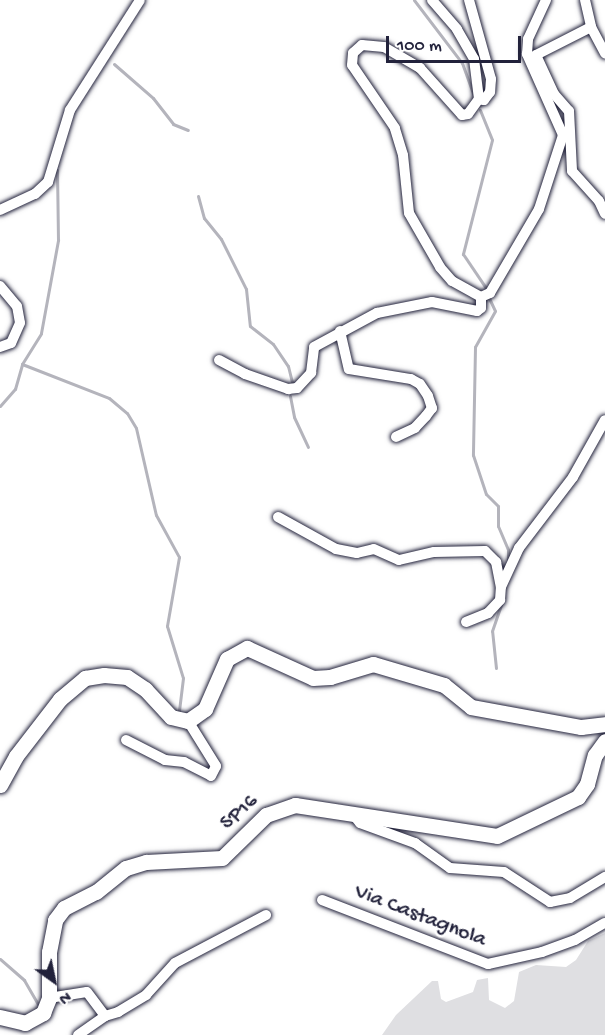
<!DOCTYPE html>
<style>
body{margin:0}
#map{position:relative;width:605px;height:1035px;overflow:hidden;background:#fff;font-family:"Gochi Hand",sans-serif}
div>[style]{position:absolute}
.green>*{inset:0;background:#dfdfe2}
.stream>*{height:3px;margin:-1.5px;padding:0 1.5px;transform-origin:1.5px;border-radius:1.5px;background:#b4b4bc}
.roads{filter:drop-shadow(0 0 2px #22223b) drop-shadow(0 0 2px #22223b)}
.street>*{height:10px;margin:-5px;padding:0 5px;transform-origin:5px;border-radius:5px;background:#fff}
.secondary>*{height:15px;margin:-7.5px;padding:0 7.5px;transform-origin:7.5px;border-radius:7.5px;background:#fff}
span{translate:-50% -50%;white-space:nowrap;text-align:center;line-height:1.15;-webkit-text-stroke:5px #fff;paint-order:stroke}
.street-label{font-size:22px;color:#22223b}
.north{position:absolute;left:24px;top:951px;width:60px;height:60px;-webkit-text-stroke:4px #fff;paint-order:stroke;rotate:147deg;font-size:16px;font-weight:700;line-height:24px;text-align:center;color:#22223b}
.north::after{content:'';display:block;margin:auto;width:21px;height:27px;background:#22223b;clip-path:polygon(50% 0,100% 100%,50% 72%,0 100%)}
.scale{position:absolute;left:386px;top:36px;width:135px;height:27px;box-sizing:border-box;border:3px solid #22223b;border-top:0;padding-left:8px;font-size:18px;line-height:21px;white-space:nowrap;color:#22223b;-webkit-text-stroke:4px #fff;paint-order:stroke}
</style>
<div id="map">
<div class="green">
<i style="clip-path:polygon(605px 933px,605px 1035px,382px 1035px,396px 1015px,432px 981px,438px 981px,441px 999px,446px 1002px,473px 992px,477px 980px,488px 978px,489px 1000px,505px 1008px,514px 1001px,519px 972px,536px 965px,566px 967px,576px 960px,588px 941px)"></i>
</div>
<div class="stream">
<i style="left:414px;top:0;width:79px;rotate:52.7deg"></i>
<i style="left:462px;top:63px;width:38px;rotate:70deg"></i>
<i style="left:114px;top:64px;width:52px;rotate:41.1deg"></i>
<i style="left:153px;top:98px;width:33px;rotate:52deg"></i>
<i style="left:173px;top:124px;width:16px;rotate:22deg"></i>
<i style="left:480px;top:110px;width:32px;rotate:68deg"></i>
<i style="left:492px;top:140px;width:118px;rotate:104.3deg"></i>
<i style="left:463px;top:254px;width:40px;rotate:56deg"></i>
<i style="left:198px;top:196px;width:23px;rotate:75deg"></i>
<i style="left:204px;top:218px;width:27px;rotate:51deg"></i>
<i style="left:221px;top:239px;width:56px;rotate:63.4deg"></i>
<i style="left:246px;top:289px;width:37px;rotate:84deg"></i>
<i style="left:250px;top:326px;width:29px;rotate:38deg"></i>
<i style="left:273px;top:344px;width:27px;rotate:56deg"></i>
<i style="left:288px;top:366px;width:16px;rotate:76deg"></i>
<i style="left:489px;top:298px;width:14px;rotate:65deg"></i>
<i style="left:495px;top:311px;width:41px;rotate:119.1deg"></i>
<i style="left:475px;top:347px;width:108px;rotate:91.1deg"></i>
<i style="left:473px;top:455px;width:41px;rotate:71.6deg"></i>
<i style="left:486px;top:494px;width:17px;rotate:45deg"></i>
<i style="left:498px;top:506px;width:20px;rotate:90deg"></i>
<i style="left:498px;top:526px;width:26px;rotate:67deg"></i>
<i style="left:508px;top:550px;width:13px;rotate:90deg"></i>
<i style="left:22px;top:364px;width:93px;rotate:21.3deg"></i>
<i style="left:109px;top:398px;width:23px;rotate:40deg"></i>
<i style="left:127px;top:413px;width:17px;rotate:59deg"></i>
<i style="left:136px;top:428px;width:89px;rotate:77.1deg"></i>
<i style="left:156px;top:515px;width:48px;rotate:61.3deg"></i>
<i style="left:179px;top:557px;width:70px;rotate:99.9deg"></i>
<i style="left:167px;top:626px;width:54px;rotate:72.9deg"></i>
<i style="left:183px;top:678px;width:35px;rotate:97deg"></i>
<i style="left:290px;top:396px;width:21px;rotate:79deg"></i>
<i style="left:294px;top:417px;width:33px;rotate:65deg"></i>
<i style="left:0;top:406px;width:23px;rotate:-49deg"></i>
<i style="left:15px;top:389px;width:26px;rotate:-74deg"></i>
<i style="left:22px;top:364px;width:36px;rotate:-58deg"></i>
<i style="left:41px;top:333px;width:95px;rotate:-79.6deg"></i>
<i style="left:58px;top:240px;width:70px;rotate:-90.8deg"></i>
<i style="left:496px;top:668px;width:37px;rotate:-96deg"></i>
<i style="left:492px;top:631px;width:28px;rotate:-71deg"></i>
<i style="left:0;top:959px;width:32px;rotate:41deg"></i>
<i style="left:24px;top:980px;width:30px;rotate:60deg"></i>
</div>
<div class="roads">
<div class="street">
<i style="left:469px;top:0;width:82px;rotate:74.4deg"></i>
<i style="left:491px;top:79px;width:13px;rotate:94deg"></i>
<i style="left:490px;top:92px;width:10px;rotate:127deg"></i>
<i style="left:484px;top:100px;width:5px;rotate:-169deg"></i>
<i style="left:585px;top:0;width:28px;rotate:77deg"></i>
<i style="left:591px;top:27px;width:30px;rotate:62deg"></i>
<i style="left:591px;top:27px;width:62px;rotate:153deg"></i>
<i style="left:536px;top:55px;width:43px;rotate:65.2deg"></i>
<i style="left:554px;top:94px;width:23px;rotate:49deg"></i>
<i style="left:569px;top:111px;width:60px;rotate:87.1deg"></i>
<i style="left:572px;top:171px;width:40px;rotate:48deg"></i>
<i style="left:599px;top:201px;width:14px;rotate:65deg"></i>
<i style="left:0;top:210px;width:38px;rotate:-25deg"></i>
<i style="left:35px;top:194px;width:18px;rotate:-43deg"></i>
<i style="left:48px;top:182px;width:75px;rotate:-73deg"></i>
<i style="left:70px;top:110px;width:130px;rotate:-57.5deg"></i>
<i style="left:0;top:286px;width:26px;rotate:50deg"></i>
<i style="left:17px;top:306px;width:17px;rotate:80deg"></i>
<i style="left:20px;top:323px;width:22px;rotate:114deg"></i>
<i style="left:11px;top:343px;width:12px;rotate:160deg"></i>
<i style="left:481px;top:297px;width:10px;rotate:-24deg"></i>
<i style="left:490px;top:293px;width:97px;rotate:-59.7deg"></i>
<i style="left:539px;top:209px;width:78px;rotate:-72deg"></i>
<i style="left:563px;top:135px;width:89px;rotate:-114deg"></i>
<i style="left:527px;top:54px;width:15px;rotate:-86deg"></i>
<i style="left:528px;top:39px;width:43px;rotate:-65.2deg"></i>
<i style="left:340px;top:331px;width:39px;rotate:77deg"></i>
<i style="left:349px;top:369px;width:63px;rotate:9.2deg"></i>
<i style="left:411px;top:379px;width:10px;rotate:29deg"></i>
<i style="left:420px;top:384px;width:14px;rotate:56deg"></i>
<i style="left:428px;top:396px;width:13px;rotate:72deg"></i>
<i style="left:432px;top:408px;width:10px;rotate:127deg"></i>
<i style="left:426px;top:416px;width:16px;rotate:133deg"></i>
<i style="left:415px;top:428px;width:21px;rotate:155deg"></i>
<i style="left:219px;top:360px;width:30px;rotate:28deg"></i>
<i style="left:245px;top:374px;width:46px;rotate:19.2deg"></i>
<i style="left:288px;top:389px;width:9px;rotate:-6deg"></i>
<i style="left:297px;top:388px;width:21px;rotate:-47deg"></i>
<i style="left:311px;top:373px;width:26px;rotate:-83deg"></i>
<i style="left:314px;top:347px;width:72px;rotate:-28.4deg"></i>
<i style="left:377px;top:313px;width:56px;rotate:-11.3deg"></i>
<i style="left:432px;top:302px;width:46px;rotate:11.3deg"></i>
<i style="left:477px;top:311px;width:5px;rotate:-37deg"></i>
<i style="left:481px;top:308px;width:11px;rotate:-90deg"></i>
<i style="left:481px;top:297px;width:33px;rotate:-151deg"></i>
<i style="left:452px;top:281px;width:18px;rotate:-131deg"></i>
<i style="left:440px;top:267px;width:62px;rotate:-119.9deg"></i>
<i style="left:409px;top:213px;width:58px;rotate:-95.9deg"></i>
<i style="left:403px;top:155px;width:28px;rotate:-107deg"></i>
<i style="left:395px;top:128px;width:76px;rotate:-124.3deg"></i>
<i style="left:352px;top:65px;width:12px;rotate:-85deg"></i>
<i style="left:353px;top:53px;width:12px;rotate:-42deg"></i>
<i style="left:362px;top:45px;width:22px;rotate:5deg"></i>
<i style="left:384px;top:47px;width:42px;rotate:30.3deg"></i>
<i style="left:420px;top:68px;width:63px;rotate:48.2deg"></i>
<i style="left:462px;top:115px;width:6px;rotate:-9deg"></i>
<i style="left:468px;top:114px;width:19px;rotate:-54deg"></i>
<i style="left:479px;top:99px;width:40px;rotate:-97.1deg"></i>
<i style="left:474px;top:59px;width:34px;rotate:-120deg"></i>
<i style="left:457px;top:29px;width:38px;rotate:-131deg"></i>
<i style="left:278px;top:517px;width:66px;rotate:28.9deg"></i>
<i style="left:336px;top:549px;width:21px;rotate:11deg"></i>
<i style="left:357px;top:553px;width:17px;rotate:-13deg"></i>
<i style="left:374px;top:549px;width:27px;rotate:24deg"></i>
<i style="left:399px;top:560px;width:36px;rotate:-13deg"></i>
<i style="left:434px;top:552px;width:51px;rotate:-1.1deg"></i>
<i style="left:485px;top:551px;width:16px;rotate:45deg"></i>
<i style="left:496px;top:562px;width:25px;rotate:79deg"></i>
<i style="left:466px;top:622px;width:24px;rotate:-22deg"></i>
<i style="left:488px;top:613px;width:18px;rotate:-47deg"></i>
<i style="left:500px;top:600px;width:13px;rotate:-86deg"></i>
<i style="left:501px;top:587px;width:43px;rotate:-65.2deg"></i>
<i style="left:519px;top:548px;width:89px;rotate:-52.7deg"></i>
<i style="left:573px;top:477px;width:65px;rotate:-60.7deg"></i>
<i style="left:126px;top:740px;width:44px;rotate:27.1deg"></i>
<i style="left:165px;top:760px;width:19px;rotate:6deg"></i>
<i style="left:184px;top:762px;width:30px;rotate:27deg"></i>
<i style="left:211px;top:776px;width:11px;rotate:-63deg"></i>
<i style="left:216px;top:766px;width:53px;rotate:-121.9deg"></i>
<i style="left:352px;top:813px;width:13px;rotate:51deg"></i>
<i style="left:360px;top:823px;width:59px;rotate:20deg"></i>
<i style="left:415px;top:843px;width:43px;rotate:35.5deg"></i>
<i style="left:450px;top:868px;width:54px;rotate:4.2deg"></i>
<i style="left:504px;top:872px;width:55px;rotate:33.1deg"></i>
<i style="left:550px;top:902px;width:20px;rotate:-11deg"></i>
<i style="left:570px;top:898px;width:41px;rotate:-31deg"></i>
<i style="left:322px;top:900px;width:178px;rotate:21.1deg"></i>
<i style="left:488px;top:964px;width:55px;rotate:-12.5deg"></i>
<i style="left:542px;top:952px;width:35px;rotate:-20deg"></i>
<i style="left:575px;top:940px;width:34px;rotate:-30deg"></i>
<i style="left:49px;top:998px;width:38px;rotate:-9deg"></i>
<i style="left:87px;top:992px;width:30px;rotate:53deg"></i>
<i style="left:105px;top:1016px;width:14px;rotate:-17deg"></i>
<i style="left:118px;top:1012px;width:33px;rotate:-31deg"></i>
<i style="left:146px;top:995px;width:43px;rotate:-47.8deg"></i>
<i style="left:175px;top:963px;width:103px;rotate:-27.8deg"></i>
<i style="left:78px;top:1035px;width:33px;rotate:-35deg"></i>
</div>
<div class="secondary">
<i style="left:0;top:785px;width:33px;rotate:-61deg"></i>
<i style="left:16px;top:756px;width:72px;rotate:-52.3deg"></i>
<i style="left:60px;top:699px;width:33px;rotate:-40deg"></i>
<i style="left:85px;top:678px;width:19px;rotate:-9deg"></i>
<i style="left:104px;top:675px;width:23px;rotate:5deg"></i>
<i style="left:127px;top:677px;width:22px;rotate:34deg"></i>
<i style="left:145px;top:689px;width:38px;rotate:47deg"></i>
<i style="left:171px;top:717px;width:17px;rotate:13deg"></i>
<i style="left:188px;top:721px;width:21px;rotate:-35deg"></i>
<i style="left:205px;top:709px;width:55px;rotate:-66.3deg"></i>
<i style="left:227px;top:659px;width:23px;rotate:-29deg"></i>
<i style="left:247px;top:648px;width:72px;rotate:24.4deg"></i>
<i style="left:313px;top:678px;width:17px;rotate:-3deg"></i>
<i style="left:330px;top:677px;width:45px;rotate:-16.8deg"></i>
<i style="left:373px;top:664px;width:74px;rotate:16.5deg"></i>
<i style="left:444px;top:685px;width:35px;rotate:39deg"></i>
<i style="left:471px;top:707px;width:112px;rotate:10.3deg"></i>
<i style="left:581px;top:727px;width:24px;rotate:-7deg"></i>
<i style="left:0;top:1017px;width:26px;rotate:13deg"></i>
<i style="left:25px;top:1023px;width:21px;rotate:-29deg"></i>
<i style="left:43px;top:1013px;width:16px;rotate:-68deg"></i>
<i style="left:49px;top:998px;width:46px;rotate:-90deg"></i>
<i style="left:49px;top:952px;width:33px;rotate:-79deg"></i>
<i style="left:55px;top:920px;width:15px;rotate:-53deg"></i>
<i style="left:64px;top:908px;width:36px;rotate:-27deg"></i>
<i style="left:96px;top:892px;width:38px;rotate:-39deg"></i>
<i style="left:126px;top:868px;width:21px;rotate:-17deg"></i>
<i style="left:146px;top:862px;width:76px;rotate:-3deg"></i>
<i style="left:222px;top:858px;width:62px;rotate:-44.3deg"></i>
<i style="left:266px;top:815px;width:31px;rotate:-19deg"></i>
<i style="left:295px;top:805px;width:204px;rotate:8.7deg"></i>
<i style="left:497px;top:836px;width:90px;rotate:-25.7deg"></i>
<i style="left:578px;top:797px;width:16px;rotate:-55deg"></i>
<i style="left:587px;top:784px;width:30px;rotate:-75deg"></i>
<i style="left:595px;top:755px;width:17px;rotate:-54deg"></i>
</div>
</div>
<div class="street-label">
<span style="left:240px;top:813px;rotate:-42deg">SP16</span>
<span style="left:420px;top:917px;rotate:21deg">Via Castagnola</span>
</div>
<div class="north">N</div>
<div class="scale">100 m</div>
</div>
